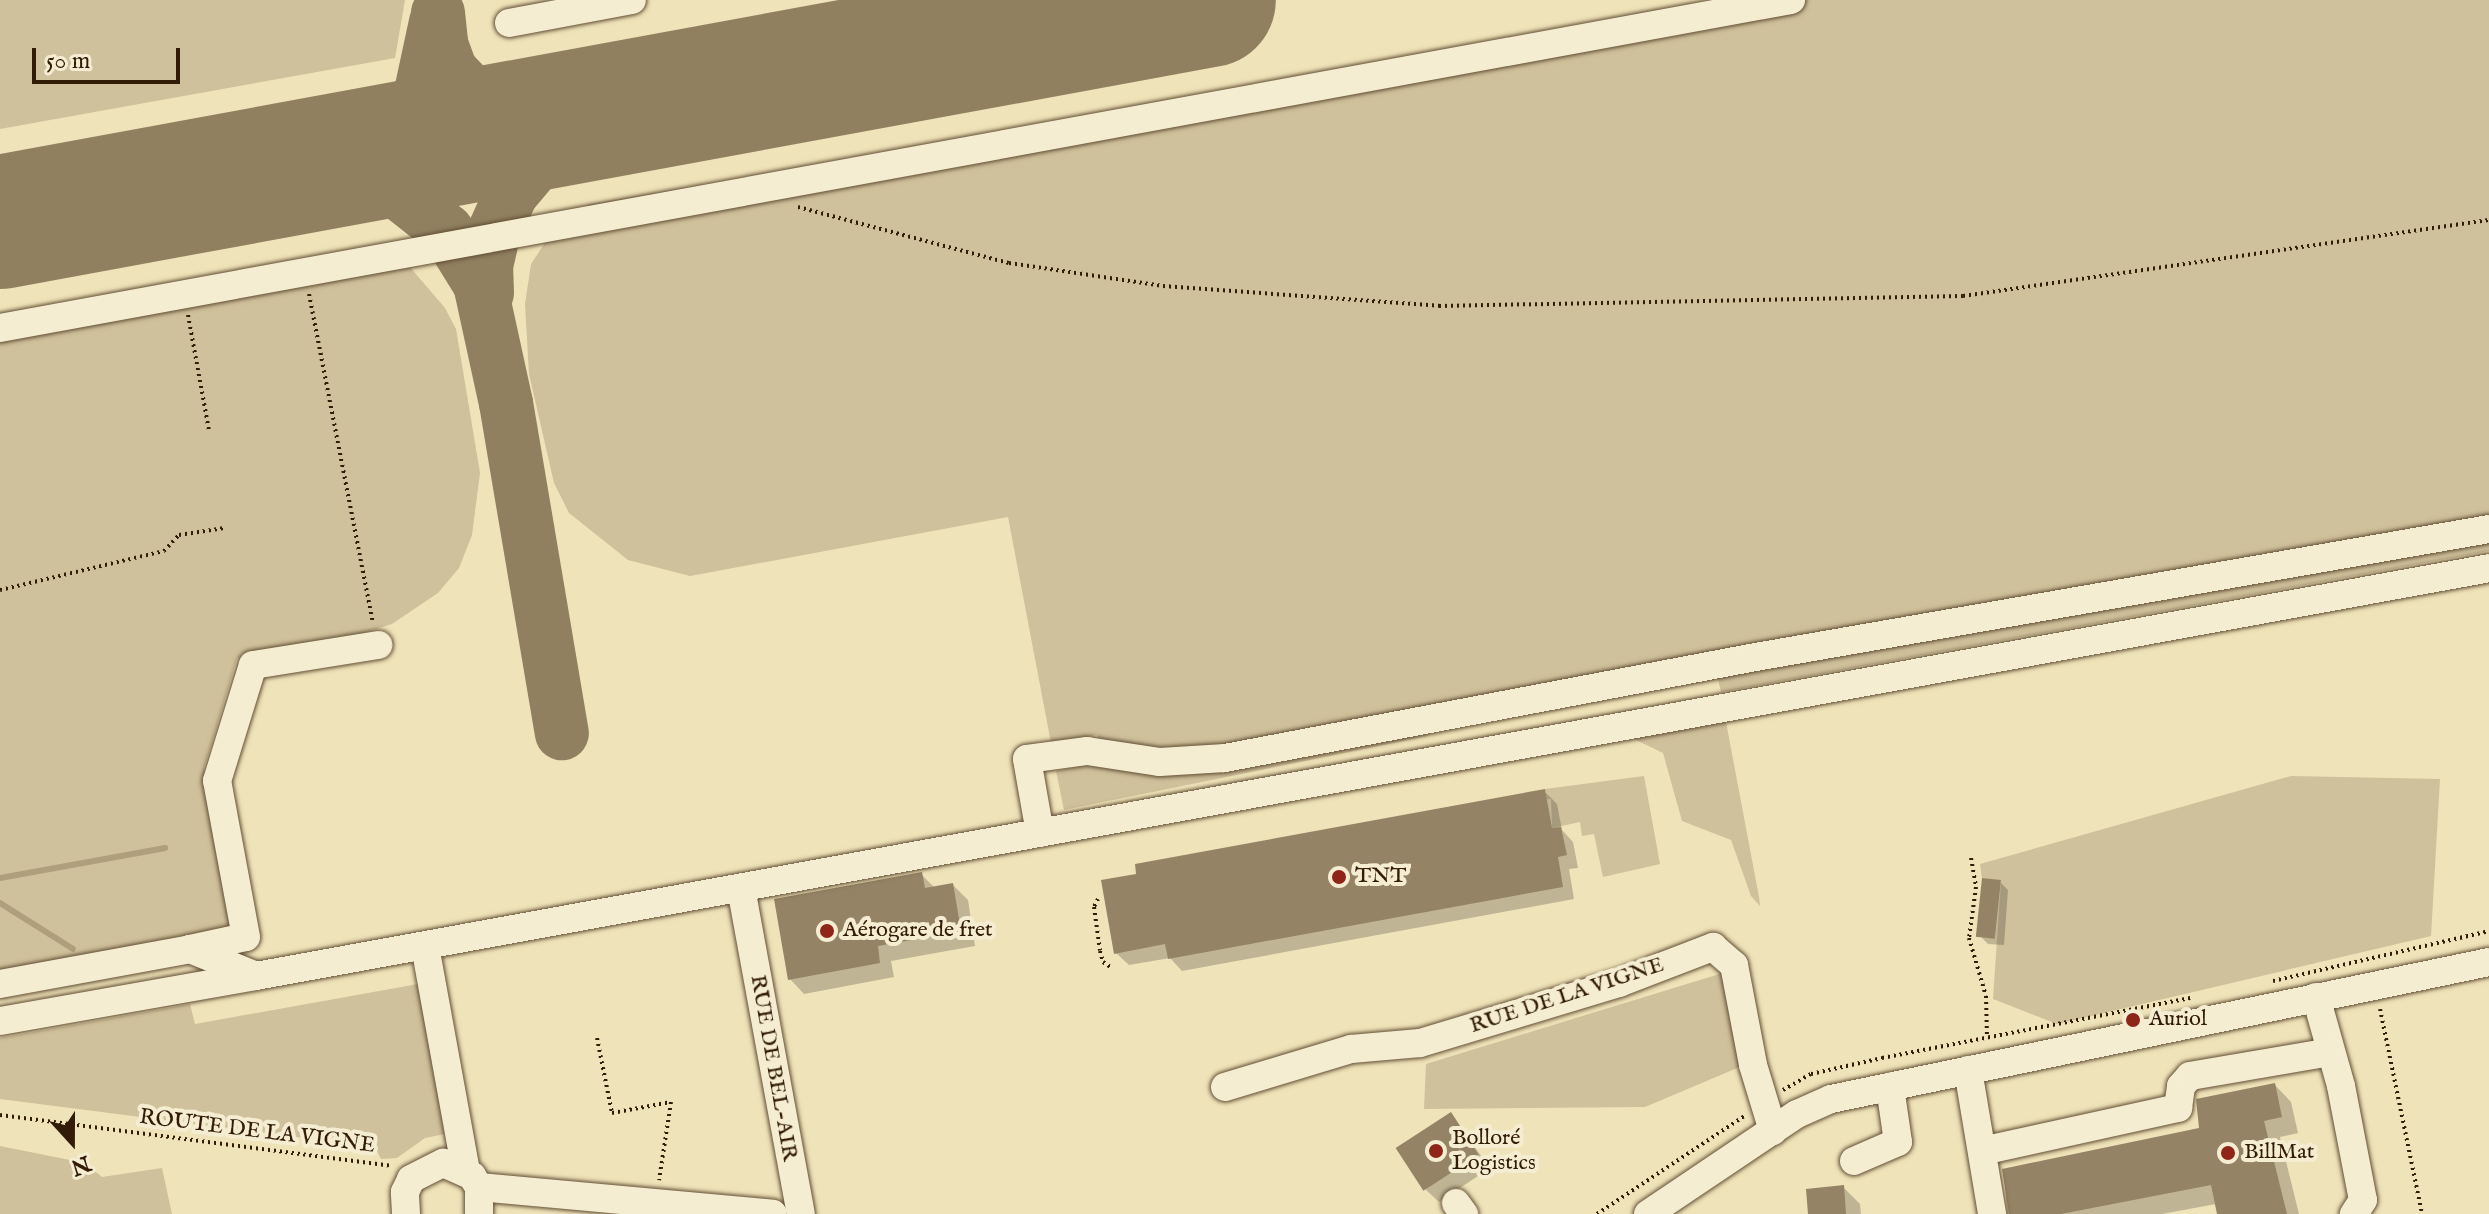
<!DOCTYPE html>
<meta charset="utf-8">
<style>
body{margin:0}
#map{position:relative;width:2489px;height:1214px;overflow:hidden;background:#efe3b9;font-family:"IM FELL English",serif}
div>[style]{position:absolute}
.green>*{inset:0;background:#cfc19b}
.shadow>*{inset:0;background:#0003}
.stream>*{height:6px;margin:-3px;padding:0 3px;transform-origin:3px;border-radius:3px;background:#af9f7d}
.taxiway>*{height:54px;margin:-27px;padding:0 27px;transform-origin:27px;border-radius:27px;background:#908060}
.runway>*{height:134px;margin:-67px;padding:0 67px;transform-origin:67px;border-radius:67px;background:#908060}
.building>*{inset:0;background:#948364;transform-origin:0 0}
.path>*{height:4px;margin-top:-2px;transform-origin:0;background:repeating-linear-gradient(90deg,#321c08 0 2px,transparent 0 6px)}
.roads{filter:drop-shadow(0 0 2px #614e34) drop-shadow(0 0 2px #614e34)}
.minor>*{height:28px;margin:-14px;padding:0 14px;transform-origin:14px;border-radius:14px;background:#f5edd2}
.dots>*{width:22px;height:22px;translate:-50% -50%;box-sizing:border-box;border:4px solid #f5edd2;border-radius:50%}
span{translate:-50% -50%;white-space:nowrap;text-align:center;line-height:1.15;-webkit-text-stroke:8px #f5edd2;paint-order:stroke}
.poi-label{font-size:22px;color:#321c08}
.left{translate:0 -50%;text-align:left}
.street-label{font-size:22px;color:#321c08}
.north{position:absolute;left:32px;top:1102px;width:80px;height:80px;-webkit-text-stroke:6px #f5edd2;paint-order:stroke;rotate:159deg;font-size:22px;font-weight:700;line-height:32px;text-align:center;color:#321c08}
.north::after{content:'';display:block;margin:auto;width:28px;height:36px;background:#321c08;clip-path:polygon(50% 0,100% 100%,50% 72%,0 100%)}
.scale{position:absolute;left:32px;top:48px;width:148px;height:36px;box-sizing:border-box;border:4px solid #321c08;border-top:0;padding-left:10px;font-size:24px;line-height:28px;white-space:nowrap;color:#321c08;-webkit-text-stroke:6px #f5edd2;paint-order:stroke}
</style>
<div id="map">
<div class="green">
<i style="clip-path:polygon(0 0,405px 0,395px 58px,0 129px)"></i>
<i style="clip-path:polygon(1805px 0,2489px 0,2489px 551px,1765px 684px,1721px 692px,1718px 679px,1429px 730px,1428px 736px,1064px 810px,1056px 771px,1102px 762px,1097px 735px,1051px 743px,1008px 517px,690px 576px,628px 560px,569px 513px,554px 483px,529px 374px,525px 304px,531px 264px,552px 232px,589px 204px)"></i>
<i style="clip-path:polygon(409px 266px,445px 308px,456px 329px,480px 473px,472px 535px,459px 568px,438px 593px,392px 624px,344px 639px,237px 659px,204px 768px,233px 934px,0 977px,0 339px)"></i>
<i style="clip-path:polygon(1726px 722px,1759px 897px,1760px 906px,1751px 896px,1731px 840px,1682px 821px,1663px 753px,1634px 739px)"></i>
<i style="clip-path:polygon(1644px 776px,1660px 864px,1603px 877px,1594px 834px,1582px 836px,1580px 822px,1552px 828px,1551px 799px,1547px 799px,1545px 789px)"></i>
<i style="clip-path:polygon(2291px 776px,2440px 779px,2431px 936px,2057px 1024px,1993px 999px,2001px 881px,1982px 878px,1980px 864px)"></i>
<i style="clip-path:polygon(1726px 972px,1742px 1066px,1645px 1107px,1424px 1109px,1426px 1064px)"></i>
<i style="clip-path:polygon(418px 984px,445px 1134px,425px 1138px,397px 1158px,381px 1159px,375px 1147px,0 1099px,0 1038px,190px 1004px,195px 1024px)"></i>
<i style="clip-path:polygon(0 1146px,85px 1163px,102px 1177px,162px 1168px,172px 1214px,0 1214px)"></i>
</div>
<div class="shadow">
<i style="clip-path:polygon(1544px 791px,1557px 804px,1562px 830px,1573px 842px,1578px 868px,1569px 869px,1574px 899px,1182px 971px,1170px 958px,1129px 965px,1116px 953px)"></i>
<i style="clip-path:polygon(921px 874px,935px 888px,953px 885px,968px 900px,975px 946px,891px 961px,894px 977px,804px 994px,790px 979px)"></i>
<i style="clip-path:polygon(2000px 882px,2008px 890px,2004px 945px,1988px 944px,1980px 936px)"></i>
<i style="clip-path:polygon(2275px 1085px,2291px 1102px,2298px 1133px,2280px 1137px,2299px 1214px,2219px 1214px,2216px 1204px,2162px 1214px,2007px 1214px,2004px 1171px,2201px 1129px)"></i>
<i style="clip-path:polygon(1451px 1115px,1490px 1168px,1439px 1202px,1426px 1190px)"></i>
<i style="clip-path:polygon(1843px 1187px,1860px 1204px,1861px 1214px,1810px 1214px)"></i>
</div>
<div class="stream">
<i style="left:0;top:878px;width:168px;rotate:-10.3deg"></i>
<i style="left:0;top:903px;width:86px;rotate:32.2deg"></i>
</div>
<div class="taxiway">
<i style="left:438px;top:13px;width:31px;rotate:84deg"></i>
<i style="left:441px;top:44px;width:29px;rotate:70deg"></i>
<i style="left:451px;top:71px;width:32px;rotate:46deg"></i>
<i style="left:473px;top:94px;width:34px;rotate:32deg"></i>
<i style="left:502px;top:112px;width:30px;rotate:12deg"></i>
<i style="left:531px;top:118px;width:73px;rotate:-7.9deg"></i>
<i style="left:306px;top:163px;width:64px;rotate:-13.6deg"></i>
<i style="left:368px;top:148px;width:32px;rotate:-34deg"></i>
<i style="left:395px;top:130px;width:46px;rotate:-55.6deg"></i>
<i style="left:421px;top:92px;width:72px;rotate:-77.9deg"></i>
<i style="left:278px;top:169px;width:77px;rotate:5.2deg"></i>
<i style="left:355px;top:176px;width:47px;rotate:21.1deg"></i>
<i style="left:399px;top:193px;width:61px;rotate:38.4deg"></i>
<i style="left:447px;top:231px;width:62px;rotate:58.1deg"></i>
<i style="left:480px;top:284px;width:122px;rotate:77.7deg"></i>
<i style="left:506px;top:403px;width:335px;rotate:80.4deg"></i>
<i style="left:0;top:218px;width:8px;rotate:-7deg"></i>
<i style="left:487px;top:293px;width:27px;rotate:-92deg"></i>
<i style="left:486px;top:266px;width:35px;rotate:-77deg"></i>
<i style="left:494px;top:232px;width:42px;rotate:-65.9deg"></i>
<i style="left:511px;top:194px;width:57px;rotate:-49.9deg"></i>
<i style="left:548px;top:150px;width:63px;rotate:-30.7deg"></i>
<i style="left:602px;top:118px;width:143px;rotate:-13.4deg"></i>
</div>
<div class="runway">
<i style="left:0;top:222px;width:1229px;rotate:-10.4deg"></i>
</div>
<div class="building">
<i style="clip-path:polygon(1545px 789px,1552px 828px,1561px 827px,1567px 855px,1558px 857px,1563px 887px,1168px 959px,1165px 944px,1114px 954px,1101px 880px,1136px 874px,1135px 864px)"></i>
<i style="clip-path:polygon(922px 872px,925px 888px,953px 883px,961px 931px,878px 946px,880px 963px,788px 980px,774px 899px)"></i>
<i style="left:1982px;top:878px;width:19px;height:59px;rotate:6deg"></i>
<i style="clip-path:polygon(2275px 1083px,2282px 1117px,2264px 1121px,2287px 1214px,2217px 1214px,2211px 1185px,2061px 1214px,2009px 1214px,2002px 1169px,2199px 1128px,2196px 1099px)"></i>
<i style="left:1451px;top:1112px;width:51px;height:66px;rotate:57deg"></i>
<i style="clip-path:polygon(1844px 1185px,1846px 1214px,1808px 1214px,1806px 1189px)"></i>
</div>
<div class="path">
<i style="left:798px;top:207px;width:218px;rotate:14.9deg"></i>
<i style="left:1009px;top:263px;width:156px;rotate:8.5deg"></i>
<i style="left:1163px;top:286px;width:277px;rotate:4.1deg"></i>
<i style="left:1439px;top:306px;width:524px;rotate:-1.09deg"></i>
<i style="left:1963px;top:296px;width:531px;rotate:-8.22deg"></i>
<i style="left:309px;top:294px;width:335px;rotate:79deg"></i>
<i style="left:188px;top:315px;width:117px;rotate:79.7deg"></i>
<i style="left:0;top:590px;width:169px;rotate:-13.4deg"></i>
<i style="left:164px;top:551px;width:22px;rotate:-47deg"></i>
<i style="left:179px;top:535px;width:46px;rotate:-8.8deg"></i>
<i style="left:1971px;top:858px;width:29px;rotate:80deg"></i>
<i style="left:1976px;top:887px;width:51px;rotate:97.8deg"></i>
<i style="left:1969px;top:938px;width:60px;rotate:73.7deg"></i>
<i style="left:1986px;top:996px;width:41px;rotate:88.6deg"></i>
<i style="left:1098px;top:899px;width:9px;rotate:117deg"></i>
<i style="left:1094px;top:907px;width:44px;rotate:82.2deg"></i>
<i style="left:1100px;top:951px;width:11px;rotate:75deg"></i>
<i style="left:1103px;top:962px;width:11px;rotate:34deg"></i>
<i style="left:2273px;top:981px;width:222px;rotate:-13deg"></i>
<i style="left:2380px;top:1009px;width:209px;rotate:78.4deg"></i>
<i style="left:597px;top:1038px;width:76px;rotate:78.7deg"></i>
<i style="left:612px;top:1113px;width:60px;rotate:-10.6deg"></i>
<i style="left:671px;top:1102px;width:79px;rotate:98.7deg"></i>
<i style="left:1783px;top:1090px;width:32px;rotate:-30deg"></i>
<i style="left:1811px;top:1074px;width:73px;rotate:-12.7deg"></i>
<i style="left:1882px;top:1058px;width:314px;rotate:-11deg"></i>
<i style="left:0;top:1115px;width:396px;rotate:7.4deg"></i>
<i style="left:1597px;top:1214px;width:179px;rotate:-33.6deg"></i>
</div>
<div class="roads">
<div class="minor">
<i style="left:509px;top:23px;width:125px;rotate:-10.6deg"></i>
<i style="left:0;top:328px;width:1821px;rotate:-10.38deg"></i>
<i style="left:1040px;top:833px;width:75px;rotate:-100deg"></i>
<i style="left:1027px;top:759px;width:61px;rotate:-7.6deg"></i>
<i style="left:1087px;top:751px;width:74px;rotate:8.6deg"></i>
<i style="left:1160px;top:762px;width:65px;rotate:-3.5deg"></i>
<i style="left:1225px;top:758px;width:534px;rotate:-10.78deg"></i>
<i style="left:1750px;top:658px;width:750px;rotate:-9.9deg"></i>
<i style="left:741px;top:888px;width:331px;rotate:79.6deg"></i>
<i style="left:425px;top:946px;width:230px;rotate:79.7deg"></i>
<i style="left:190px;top:949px;width:57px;rotate:-12.1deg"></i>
<i style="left:246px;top:937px;width:159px;rotate:-100.5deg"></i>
<i style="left:217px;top:781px;width:121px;rotate:-72.8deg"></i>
<i style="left:253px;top:665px;width:127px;rotate:-9.1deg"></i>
<i style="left:0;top:984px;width:193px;rotate:-10.4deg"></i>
<i style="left:190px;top:949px;width:71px;rotate:22.2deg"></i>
<i style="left:256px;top:976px;width:2270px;rotate:-10.35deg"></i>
<i style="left:2316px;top:997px;width:92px;rotate:74.3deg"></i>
<i style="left:2341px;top:1086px;width:116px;rotate:79.1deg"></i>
<i style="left:2363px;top:1200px;width:17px;rotate:123deg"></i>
<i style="left:0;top:1021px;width:259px;rotate:-10deg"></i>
<i style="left:1968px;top:1070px;width:146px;rotate:80.5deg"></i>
<i style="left:1225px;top:1087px;width:132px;rotate:-16.8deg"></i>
<i style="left:1351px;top:1049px;width:69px;rotate:-5deg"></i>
<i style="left:1420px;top:1043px;width:208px;rotate:-16.8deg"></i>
<i style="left:1619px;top:983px;width:101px;rotate:-21deg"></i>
<i style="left:1713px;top:947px;width:28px;rotate:41deg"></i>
<i style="left:1734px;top:965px;width:102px;rotate:79.2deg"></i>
<i style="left:1753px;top:1065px;width:69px;rotate:73.1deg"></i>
<i style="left:1982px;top:1151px;width:201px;rotate:-12.4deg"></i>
<i style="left:2178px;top:1108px;width:22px;rotate:-82deg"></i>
<i style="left:2181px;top:1086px;width:13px;rotate:-48deg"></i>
<i style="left:2190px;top:1076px;width:142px;rotate:-9.7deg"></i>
<i style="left:1854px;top:1161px;width:48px;rotate:-23.4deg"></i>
<i style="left:1898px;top:1142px;width:56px;rotate:-98.3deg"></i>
<i style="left:479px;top:1187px;width:295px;rotate:5.2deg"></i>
<i style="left:1456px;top:1203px;width:14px;rotate:54deg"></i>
<i style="left:406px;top:1214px;width:22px;rotate:-93deg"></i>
<i style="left:405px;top:1192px;width:14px;rotate:-65deg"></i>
<i style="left:411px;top:1179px;width:36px;rotate:-27deg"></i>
<i style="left:443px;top:1163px;width:32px;rotate:24deg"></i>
<i style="left:472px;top:1176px;width:13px;rotate:58deg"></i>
<i style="left:479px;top:1187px;width:27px;rotate:90deg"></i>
<i style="left:1648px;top:1214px;width:179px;rotate:-33.9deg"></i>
<i style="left:1797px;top:1114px;width:37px;rotate:-24deg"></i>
<i style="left:1831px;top:1099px;width:672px;rotate:-11.76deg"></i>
</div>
</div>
<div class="dots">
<i style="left:1339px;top:877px;background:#8f2418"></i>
<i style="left:827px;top:931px;background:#8f2418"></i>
<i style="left:2133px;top:1020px;background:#8f2418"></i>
<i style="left:1436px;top:1151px;background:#8f2418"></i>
<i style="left:2228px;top:1153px;background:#8f2418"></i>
</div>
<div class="poi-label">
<span class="left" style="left:1355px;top:877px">TNT</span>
<span class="left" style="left:843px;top:931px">Aérogare de fret</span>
<span class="left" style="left:2149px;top:1020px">Auriol</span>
<span class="left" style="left:1452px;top:1151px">Bolloré<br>Logistics</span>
<span class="left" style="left:2244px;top:1153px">BillMat</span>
</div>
<div class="street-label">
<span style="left:1567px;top:996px;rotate:-18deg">RUE DE LA VIGNE</span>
<span style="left:773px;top:1068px;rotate:80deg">RUE DE BEL-AIR</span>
<span style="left:257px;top:1132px;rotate:7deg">ROUTE DE LA VIGNE</span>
</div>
<div class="north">N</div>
<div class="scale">50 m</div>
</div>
